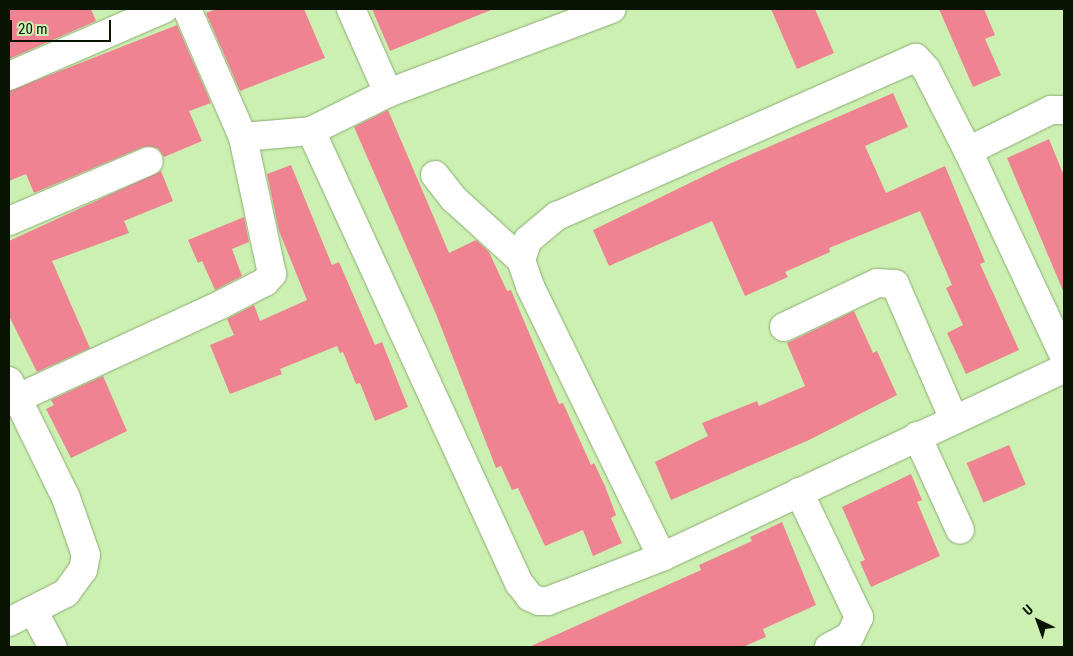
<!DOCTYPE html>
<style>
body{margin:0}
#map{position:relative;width:1073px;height:656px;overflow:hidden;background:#ccf0b2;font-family:"Roboto Condensed",sans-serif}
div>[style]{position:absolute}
.building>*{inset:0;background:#f08392;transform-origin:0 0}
.roads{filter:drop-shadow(0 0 1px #8aac71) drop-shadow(0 0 1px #8aac71)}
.street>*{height:28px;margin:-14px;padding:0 14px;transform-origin:14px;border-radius:14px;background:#fff}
span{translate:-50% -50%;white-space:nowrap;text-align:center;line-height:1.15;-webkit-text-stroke:4.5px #ccf0b2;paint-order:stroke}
.frame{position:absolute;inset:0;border:10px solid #081401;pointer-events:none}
.north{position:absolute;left:1013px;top:596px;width:50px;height:50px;-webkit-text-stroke:4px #ccf0b2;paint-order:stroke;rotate:318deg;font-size:14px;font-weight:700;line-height:20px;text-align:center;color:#081401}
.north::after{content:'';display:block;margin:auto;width:18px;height:22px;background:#081401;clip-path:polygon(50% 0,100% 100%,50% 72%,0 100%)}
.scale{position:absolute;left:10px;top:20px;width:101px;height:22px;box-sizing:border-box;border:2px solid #081401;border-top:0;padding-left:6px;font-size:15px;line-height:18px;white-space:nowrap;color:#081401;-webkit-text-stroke:4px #ccf0b2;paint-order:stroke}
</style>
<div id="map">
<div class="building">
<i style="clip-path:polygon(9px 9px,91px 9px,96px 21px,9px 59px)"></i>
<i style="clip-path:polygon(216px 9px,304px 9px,325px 58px,240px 91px,206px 13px)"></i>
<i style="clip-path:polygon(372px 9px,490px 9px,491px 10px,390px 51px)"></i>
<i style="clip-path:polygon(771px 9px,815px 9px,834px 53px,797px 69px)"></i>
<i style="clip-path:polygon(939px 9px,984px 9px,995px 35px,985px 39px,1001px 75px,973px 87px)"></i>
<i style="clip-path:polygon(177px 25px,211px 103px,189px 111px,202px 141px,164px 157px,158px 148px,143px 147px,34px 193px,26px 174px,9px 181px,9px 91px)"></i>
<i style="clip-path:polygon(893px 93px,908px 127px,865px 146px,886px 193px,945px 166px,985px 262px,980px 264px,1019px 350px,966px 374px,947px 333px,963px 325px,946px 288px,952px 285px,920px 211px,829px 248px,830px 252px,785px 272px,788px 277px,745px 296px,712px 221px,609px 266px,593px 230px,729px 164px)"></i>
<i style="clip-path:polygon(388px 110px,449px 253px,476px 240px,489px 252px,507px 291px,511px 290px,559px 404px,563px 403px,591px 465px,594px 463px,605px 486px,616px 515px,611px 518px,622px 543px,593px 556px,583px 530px,545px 546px,518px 488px,512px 490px,501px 466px,496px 468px,436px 314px,354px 127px)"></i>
<i style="clip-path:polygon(1049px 139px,1064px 176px,1064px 293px,1007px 158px)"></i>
<i style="clip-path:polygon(291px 165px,332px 265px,339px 262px,375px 345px,382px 342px,408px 407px,375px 421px,360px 383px,356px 384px,343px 352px,340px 353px,337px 346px,280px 369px,282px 374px,230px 394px,210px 345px,234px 335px,227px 319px,254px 305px,260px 321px,307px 300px,279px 231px,267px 174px)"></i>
<i style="clip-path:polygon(161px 171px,173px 201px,124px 221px,129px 233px,52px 261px,90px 348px,37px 372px,9px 316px,9px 241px)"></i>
<i style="clip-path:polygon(244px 217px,249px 242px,232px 249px,242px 276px,215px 290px,202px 261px,198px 263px,188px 240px)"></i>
<i style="clip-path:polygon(854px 311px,873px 353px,877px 351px,897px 395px,809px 440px,671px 500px,655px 462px,708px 436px,702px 423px,757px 401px,759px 406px,805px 386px,787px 343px)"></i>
<i style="clip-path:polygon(103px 376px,127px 431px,71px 458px,46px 409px,54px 405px,51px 400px)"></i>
<i style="left:1009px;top:445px;width:43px;height:46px;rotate:67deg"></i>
<i style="clip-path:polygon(911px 474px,922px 500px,917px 502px,940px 556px,871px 587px,860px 562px,865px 560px,842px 507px)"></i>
<i style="clip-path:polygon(782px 522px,816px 605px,763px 629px,766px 637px,743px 647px,529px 647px,701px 570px,699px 565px,752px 541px,750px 537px)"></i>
</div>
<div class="roads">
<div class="street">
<i style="left:187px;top:9px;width:140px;rotate:66.4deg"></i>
<i style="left:243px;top:137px;width:68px;rotate:-5deg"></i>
<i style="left:311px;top:131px;width:86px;rotate:-26.3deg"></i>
<i style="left:388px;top:93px;width:239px;rotate:-20.6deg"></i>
<i style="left:351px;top:9px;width:92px;rotate:66.2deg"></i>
<i style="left:9px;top:76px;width:169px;rotate:-23.4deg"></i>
<i style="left:311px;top:131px;width:498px;rotate:65.3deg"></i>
<i style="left:519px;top:583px;width:18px;rotate:52deg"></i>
<i style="left:530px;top:597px;width:10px;rotate:24deg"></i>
<i style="left:539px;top:601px;width:9px"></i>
<i style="left:548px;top:601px;width:122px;rotate:-21.1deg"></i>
<i style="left:662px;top:557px;width:444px;rotate:-25.1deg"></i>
<i style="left:968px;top:151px;width:93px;rotate:-26.3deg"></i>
<i style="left:1051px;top:110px;width:13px"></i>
<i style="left:435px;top:175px;width:31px;rotate:52deg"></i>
<i style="left:454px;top:199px;width:91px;rotate:42.3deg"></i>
<i style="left:9px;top:221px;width:152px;rotate:-23.2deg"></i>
<i style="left:784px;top:327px;width:103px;rotate:-25.3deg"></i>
<i style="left:877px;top:283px;width:18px;rotate:3deg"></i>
<i style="left:895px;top:284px;width:148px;rotate:66.5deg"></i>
<i style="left:18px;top:398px;width:225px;rotate:-24.7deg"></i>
<i style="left:222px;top:304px;width:48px;rotate:-27.1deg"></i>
<i style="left:265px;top:282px;width:11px;rotate:-49deg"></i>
<i style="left:272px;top:274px;width:140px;rotate:-102deg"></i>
<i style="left:917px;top:436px;width:103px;rotate:65.4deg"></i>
<i style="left:799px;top:492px;width:139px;rotate:64.4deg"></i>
<i style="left:859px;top:617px;width:21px;rotate:115deg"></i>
<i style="left:850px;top:636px;width:24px;rotate:152deg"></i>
<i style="left:662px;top:557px;width:301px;rotate:-116deg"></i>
<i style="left:530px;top:286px;width:28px;rotate:-109deg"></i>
<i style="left:521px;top:260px;width:21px;rotate:-71deg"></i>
<i style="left:528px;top:240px;width:38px;rotate:-40deg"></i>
<i style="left:557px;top:216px;width:392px;rotate:-23.8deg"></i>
<i style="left:916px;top:58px;width:15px;rotate:48deg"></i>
<i style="left:926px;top:69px;width:92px;rotate:62.9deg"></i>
<i style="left:968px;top:151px;width:226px;rotate:64.9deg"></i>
<i style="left:34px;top:612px;width:40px;rotate:62deg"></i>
<i style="left:9px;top:622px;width:64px;rotate:-27deg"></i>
<i style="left:66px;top:593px;width:29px;rotate:-54deg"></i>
<i style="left:83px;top:570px;width:15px;rotate:-79deg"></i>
<i style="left:86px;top:555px;width:60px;rotate:-109.3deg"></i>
<i style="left:66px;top:498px;width:130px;rotate:-116deg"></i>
</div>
</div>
<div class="frame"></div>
<div class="north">U</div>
<div class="scale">20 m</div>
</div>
